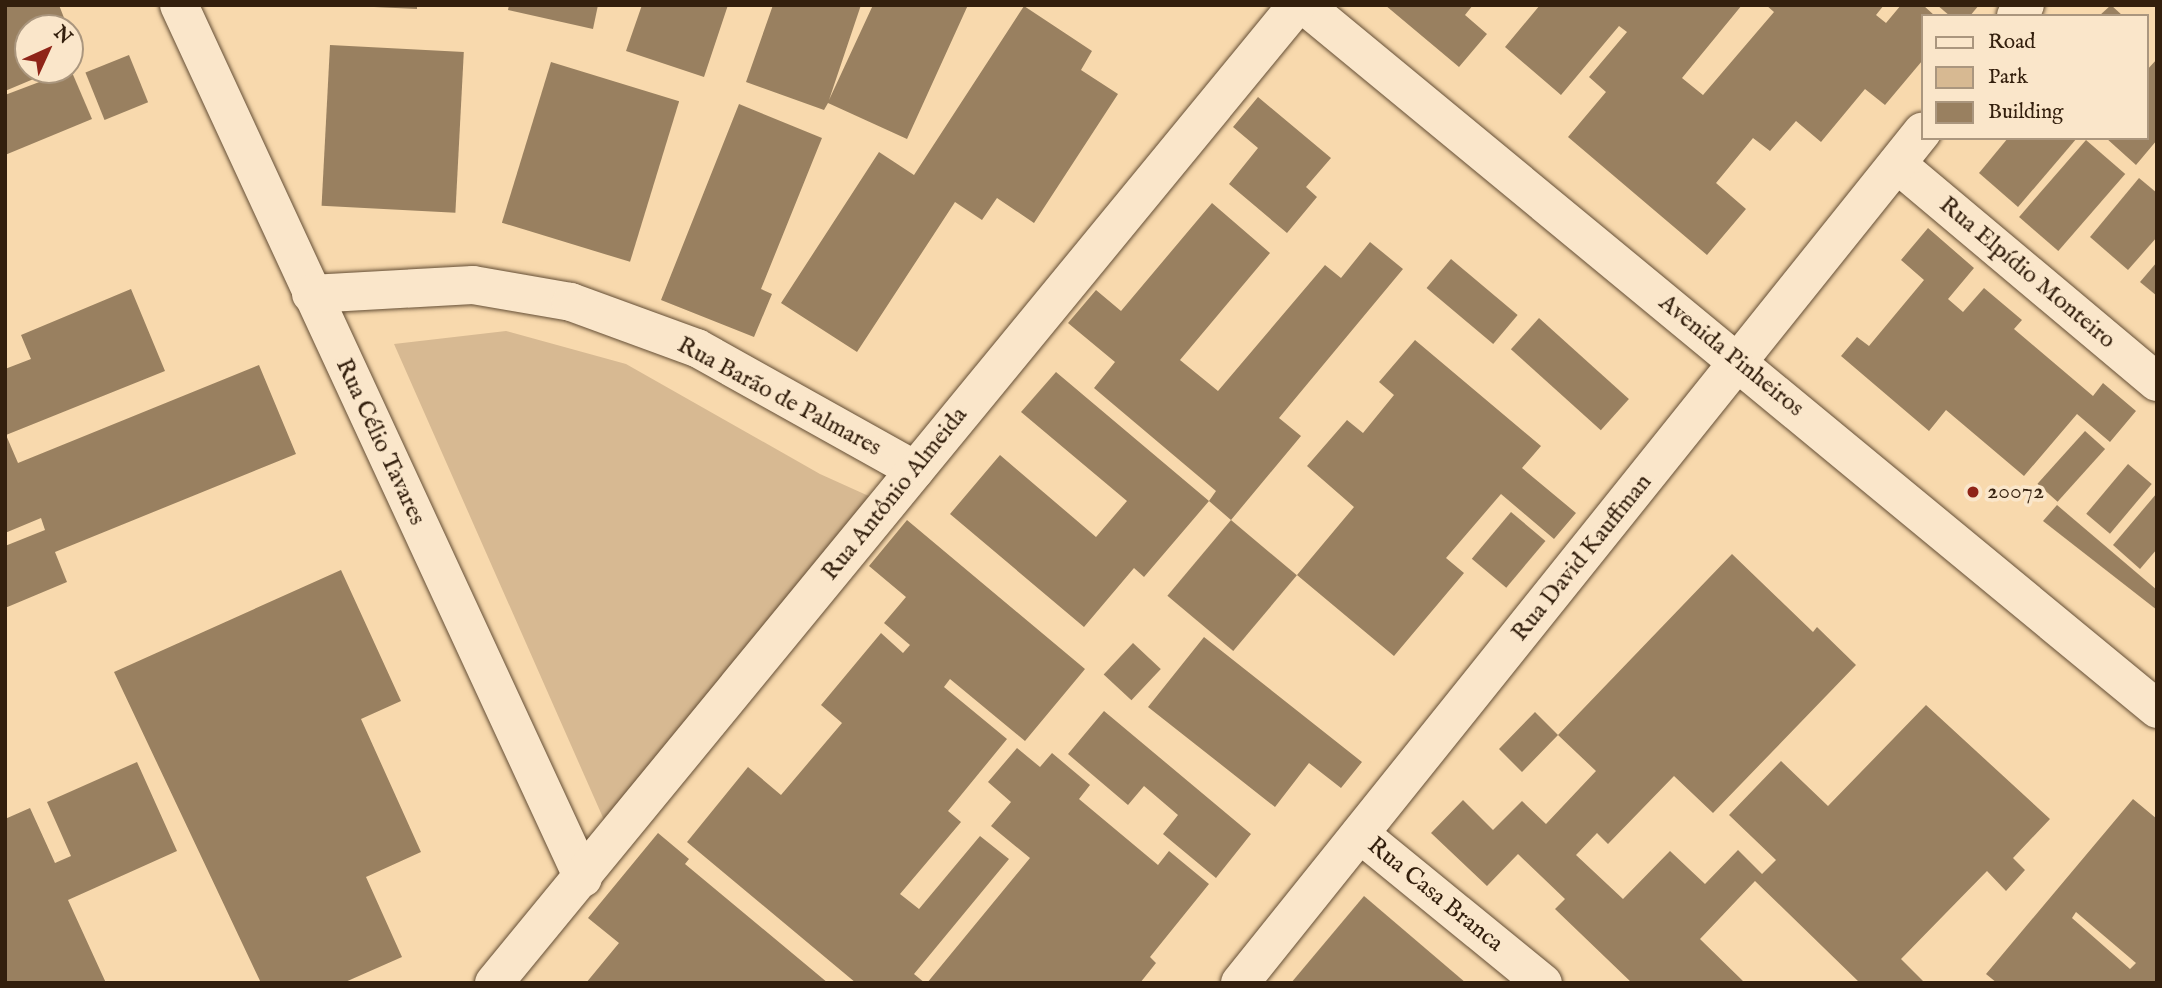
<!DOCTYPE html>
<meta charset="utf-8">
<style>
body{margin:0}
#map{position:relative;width:2162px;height:988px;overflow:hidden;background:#f8d9ad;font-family:"IM FELL English",serif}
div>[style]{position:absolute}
.green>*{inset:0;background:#d7b992}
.building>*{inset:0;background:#998060;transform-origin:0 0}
.roads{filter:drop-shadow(0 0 2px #644e35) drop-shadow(0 0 2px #644e35)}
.minor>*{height:38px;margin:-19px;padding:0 19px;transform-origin:19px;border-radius:19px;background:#fae6ca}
.dots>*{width:19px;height:19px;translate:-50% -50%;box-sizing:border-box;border:4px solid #fae6ca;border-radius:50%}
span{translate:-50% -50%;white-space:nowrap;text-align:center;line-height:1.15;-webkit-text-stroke:7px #fae6ca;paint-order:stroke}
.street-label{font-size:24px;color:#331f0d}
.poi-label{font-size:24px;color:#331f0d}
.left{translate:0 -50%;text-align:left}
.frame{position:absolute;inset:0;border:7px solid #331f0d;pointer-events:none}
.legend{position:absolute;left:1921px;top:14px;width:228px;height:126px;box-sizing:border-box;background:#fae6ca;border:2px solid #aa967e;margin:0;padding:9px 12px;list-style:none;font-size:21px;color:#331f0d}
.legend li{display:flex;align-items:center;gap:14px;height:35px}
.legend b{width:35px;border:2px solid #aa967e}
.north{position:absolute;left:14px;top:14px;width:70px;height:70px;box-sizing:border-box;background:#fae6ca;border:2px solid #aa967e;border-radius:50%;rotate:45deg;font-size:19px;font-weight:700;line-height:28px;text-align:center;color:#331f0d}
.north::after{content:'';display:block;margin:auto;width:24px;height:32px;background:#8f2418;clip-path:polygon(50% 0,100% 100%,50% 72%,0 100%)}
</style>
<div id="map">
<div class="green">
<i style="clip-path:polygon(506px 331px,626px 364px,820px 474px,882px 502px,608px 829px,394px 344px)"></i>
</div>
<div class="building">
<i style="clip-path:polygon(5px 5px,59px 5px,68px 28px,28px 28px,28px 70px,55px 70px,5px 91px)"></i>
<i style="clip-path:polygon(374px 5px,417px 5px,417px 9px,374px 7px)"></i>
<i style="clip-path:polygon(509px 5px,598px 5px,593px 29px,508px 10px)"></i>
<i style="clip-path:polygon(642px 5px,728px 5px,704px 77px,626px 51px)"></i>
<i style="clip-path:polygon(773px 5px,861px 5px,829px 100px,873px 5px,968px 5px,907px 139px,828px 103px,824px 110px,746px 82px)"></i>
<i style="clip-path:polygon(1385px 5px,1473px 5px,1465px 15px,1487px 34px,1459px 67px)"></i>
<i style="clip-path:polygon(1540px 5px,1742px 5px,1682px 78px,1703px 95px,1774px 12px,1766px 5px,1884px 5px,1876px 15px,1886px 23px,1901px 5px,1923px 5px,1935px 16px,1922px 16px,1922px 61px,1885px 105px,1865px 89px,1821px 142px,1796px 121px,1770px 151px,1753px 138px,1716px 183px,1746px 209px,1707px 255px,1568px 137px,1606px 92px,1589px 77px,1627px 32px,1619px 26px,1561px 95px,1505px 47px)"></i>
<i style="clip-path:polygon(1937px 5px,1979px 5px,1970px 16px,1950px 16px)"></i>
<i style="clip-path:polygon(2111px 5px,2123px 16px,2099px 16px)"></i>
<i style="clip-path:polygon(1024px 6px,1092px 51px,1081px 70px,1118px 94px,1034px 223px,997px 198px,982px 220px,955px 202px,857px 352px,781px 303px,879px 152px,914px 175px)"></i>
<i style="clip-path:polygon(70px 32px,82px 59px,70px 64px)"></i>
<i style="left:330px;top:45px;width:134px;height:161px;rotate:3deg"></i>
<i style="left:129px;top:55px;width:51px;height:47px;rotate:68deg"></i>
<i style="clip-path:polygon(2157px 59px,2157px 140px,2136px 165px,2106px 138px,2146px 138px,2146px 71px)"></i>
<i style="left:551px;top:62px;width:134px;height:168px;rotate:17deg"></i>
<i style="clip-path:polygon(71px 70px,92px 119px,5px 155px,5px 95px)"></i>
<i style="clip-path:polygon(1258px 97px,1331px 158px,1306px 187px,1317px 197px,1287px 233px,1229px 184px,1258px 148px,1233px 127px)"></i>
<i style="clip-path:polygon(739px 104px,822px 138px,761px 289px,772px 294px,754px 337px,661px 300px)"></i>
<i style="clip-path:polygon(2008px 138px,2077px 138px,2018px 207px,1979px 173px)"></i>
<i style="left:2086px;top:140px;width:52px;height:102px;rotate:41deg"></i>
<i style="clip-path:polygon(2139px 178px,2157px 193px,2157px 237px,2128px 270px,2090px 237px)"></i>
<i style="clip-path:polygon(1212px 203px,1270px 253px,1180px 360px,1218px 391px,1325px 265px,1341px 278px,1370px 242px,1403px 269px,1279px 418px,1301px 436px,1231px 520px,1209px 501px,1216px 491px,1094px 388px,1115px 362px,1068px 323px,1096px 290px,1121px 311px)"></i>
<i style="clip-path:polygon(1928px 228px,1974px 268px,1948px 299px,1963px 312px,1984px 288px,2022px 320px,2014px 329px,2093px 396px,2103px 383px,2136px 411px,2110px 442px,2077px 414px,2024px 476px,1946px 410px,1929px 431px,1841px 356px,1857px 337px,1869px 346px,1924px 280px,1901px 260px)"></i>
<i style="left:1451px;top:259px;width:87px;height:38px;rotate:40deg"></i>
<i style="clip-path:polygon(2157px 262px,2157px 296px,2140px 282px)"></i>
<i style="clip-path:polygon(131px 289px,165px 371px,6px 435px,18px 463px,259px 365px,296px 454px,55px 552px,67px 582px,5px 608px,5px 546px,45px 530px,41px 518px,5px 533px,5px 369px,31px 359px,21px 335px)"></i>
<i style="left:1539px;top:318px;width:121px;height:42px;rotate:42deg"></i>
<i style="clip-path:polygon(1415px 340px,1541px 446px,1522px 468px,1576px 513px,1554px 539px,1501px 494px,1446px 558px,1464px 573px,1394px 656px,1297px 575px,1354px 507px,1307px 466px,1347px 420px,1363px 433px,1394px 395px,1379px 382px)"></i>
<i style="clip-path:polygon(1056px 372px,1209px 501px,1144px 577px,1134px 568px,1084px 627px,950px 514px,1000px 455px,1096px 537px,1127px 501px,1021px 412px)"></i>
<i style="left:2085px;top:431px;width:27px;height:71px;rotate:42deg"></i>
<i style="left:2128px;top:464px;width:31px;height:65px;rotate:40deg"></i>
<i style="clip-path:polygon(2157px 493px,2157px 549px,2140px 569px,2113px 545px)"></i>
<i style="clip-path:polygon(2057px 505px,2157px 590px,2157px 610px,2043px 521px)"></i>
<i style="left:1511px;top:512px;width:45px;height:61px;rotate:40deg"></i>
<i style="clip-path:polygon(907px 520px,1085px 669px,1025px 741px,950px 679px,944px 687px,1007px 739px,948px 811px,961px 822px,900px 894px,919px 909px,980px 836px,1009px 859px,914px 974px,925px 983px,856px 983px,687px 842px,748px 767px,781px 795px,842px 723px,821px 705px,881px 633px,903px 653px,910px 645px,884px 623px,906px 597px,869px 566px)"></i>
<i style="left:1231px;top:520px;width:86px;height:99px;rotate:40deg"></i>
<i style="clip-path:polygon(1732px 554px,1813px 632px,1817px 627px,1856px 665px,1713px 813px,1674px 776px,1608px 844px,1597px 833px,1576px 855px,1623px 899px,1670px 851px,1705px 884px,1738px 850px,1762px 874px,1776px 860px,1729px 815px,1781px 761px,1828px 806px,1926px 705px,2050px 819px,2013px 858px,2025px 870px,2006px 891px,1987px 871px,1901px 959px,1925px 983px,1860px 983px,1755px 881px,1700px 939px,1745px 983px,1632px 983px,1555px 909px,1565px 899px,1518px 854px,1487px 886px,1431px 833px,1463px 800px,1493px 830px,1522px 801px,1546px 824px,1596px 771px,1558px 735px,1522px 772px,1499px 749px,1535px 712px,1558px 735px)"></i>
<i style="clip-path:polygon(341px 570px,401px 701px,361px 719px,421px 852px,366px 877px,402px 957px,343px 983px,261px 983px,114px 672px)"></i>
<i style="clip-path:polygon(1204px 637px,1362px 762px,1341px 788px,1309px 763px,1275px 807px,1148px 707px)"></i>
<i style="left:1133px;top:643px;width:38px;height:43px;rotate:43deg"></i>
<i style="clip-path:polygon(1104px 711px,1251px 834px,1216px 878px,1163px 834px,1178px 815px,1144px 786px,1128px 805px,1068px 754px)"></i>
<i style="clip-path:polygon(1017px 748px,1040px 767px,1052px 753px,1090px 785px,1079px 799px,1158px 865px,1169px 851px,1209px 884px,1150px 957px,1156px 963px,1140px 983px,927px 983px,1030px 858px,991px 826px,1011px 802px,988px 782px)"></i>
<i style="clip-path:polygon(137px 762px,177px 851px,68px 900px,106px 983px,5px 983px,5px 819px,30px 808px,55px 863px,71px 856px,47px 802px)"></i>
<i style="clip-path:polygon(evenodd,2133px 799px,2157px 819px,2157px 983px,1997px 983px,1986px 974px,2133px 799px,2076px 912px,2136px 963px,2130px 969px,2072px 918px,2076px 912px)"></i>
<i style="clip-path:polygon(658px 833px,689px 859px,685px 864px,828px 983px,586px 983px,619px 943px,588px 918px)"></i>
<i style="clip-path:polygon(1364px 896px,1466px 983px,1291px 983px)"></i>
</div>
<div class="roads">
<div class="minor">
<i style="left:179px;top:5px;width:962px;rotate:65.17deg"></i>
<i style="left:1304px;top:5px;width:1106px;rotate:39.53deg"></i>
<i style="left:2016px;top:16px;width:14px;rotate:-51deg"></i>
<i style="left:1897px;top:164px;width:339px;rotate:40deg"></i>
<i style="left:311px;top:294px;width:162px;rotate:-3.2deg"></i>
<i style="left:473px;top:285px;width:99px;rotate:9.8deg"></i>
<i style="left:571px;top:302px;width:134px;rotate:20.1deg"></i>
<i style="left:697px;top:348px;width:250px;rotate:29.2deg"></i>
<i style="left:1360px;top:834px;width:236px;rotate:39.2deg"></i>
<i style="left:494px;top:983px;width:1265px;rotate:-50.61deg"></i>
<i style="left:1240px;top:983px;width:1091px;rotate:-51.29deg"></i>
</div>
</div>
<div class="dots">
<i style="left:1973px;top:492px;background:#8f2418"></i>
</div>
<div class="street-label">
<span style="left:2027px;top:273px;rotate:40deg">Rua Elpídio Monteiro</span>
<span style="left:1731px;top:356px;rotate:39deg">Avenida Pinheiros</span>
<span style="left:779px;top:397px;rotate:28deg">Rua Barão de Palmares</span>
<span style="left:380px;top:442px;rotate:65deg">Rua Célio Tavares</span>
<span style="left:895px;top:494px;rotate:-51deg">Rua Antônio Almeida</span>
<span style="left:1582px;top:558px;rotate:-51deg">Rua David Kauffman</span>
<span style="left:1435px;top:895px;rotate:39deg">Rua Casa Branca</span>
</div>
<div class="poi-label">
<span class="left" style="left:1987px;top:492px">20072</span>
</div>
<div class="frame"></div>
<ul class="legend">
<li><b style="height:9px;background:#fae6ca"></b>Road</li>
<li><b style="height:19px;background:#d7b992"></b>Park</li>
<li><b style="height:19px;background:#998060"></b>Building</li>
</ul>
<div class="north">N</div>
</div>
